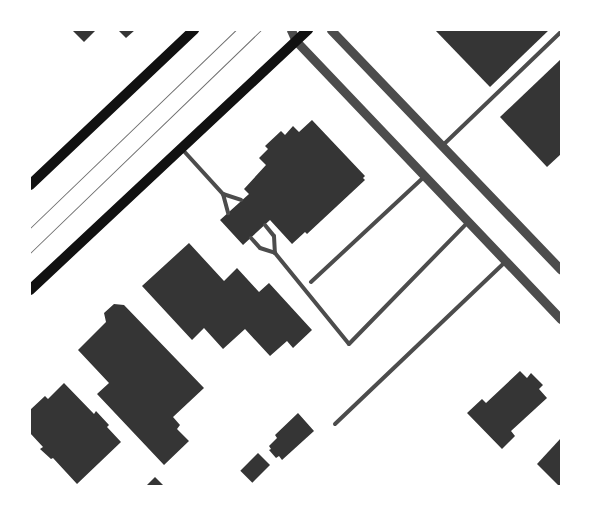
<!DOCTYPE html>
<style>
body{margin:0}
#map{position:relative;width:591px;height:516px;overflow:hidden;background:#fff;font-family:"Playfair Display",serif}
div>[style]{position:absolute}
.building>*{inset:0;background:#353535;transform-origin:0 0}
.service>*{height:4px;margin:-2px;padding:0 2px;transform-origin:2px;border-radius:2px;background:#4c4c4c}
.tertiary>*{height:9px;margin:-4.5px;padding:0 4.5px;transform-origin:4.5px;border-radius:4.5px;background:#4c4c4c}
.secondary>*{height:10px;margin:-5px;padding:0 5px;transform-origin:5px;border-radius:5px;background:#111}
.tram>*{height:1px;margin:-0.5px;padding:0 0.5px;transform-origin:0.5px;border-radius:0.5px;background:#707070}
span{translate:-50% -50%;white-space:nowrap;text-align:center;line-height:1.15;-webkit-text-stroke:4px #fff;paint-order:stroke}
.frame{position:absolute;inset:0;border:31px solid #fff;pointer-events:none}
</style>
<div id="map">
<div class="building">
<i style="clip-path:polygon(72px 30px,96px 30px,84px 42px)"></i>
<i style="clip-path:polygon(118px 30px,135px 30px,126px 38px)"></i>
<i style="clip-path:polygon(435px 30px,549px 30px,490px 87px)"></i>
<i style="clip-path:polygon(561px 59px,561px 154px,547px 167px,500px 117px)"></i>
<i style="clip-path:polygon(312px 120px,365px 176px,363px 178px,365px 180px,307px 234px,305px 232px,292px 244px,270px 220px,243px 245px,220px 220px,249px 194px,244px 189px,266px 165px,259px 158px,268px 149px,265px 146px,281px 131px,285px 135px,293px 126px,299px 132px)"></i>
<i style="clip-path:polygon(189px 243px,224px 281px,237px 268px,259px 292px,269px 283px,312px 330px,293px 348px,287px 341px,270px 356px,245px 329px,223px 349px,204px 328px,192px 340px,142px 286px)"></i>
<i style="clip-path:polygon(114px 304px,124px 305px,204px 388px,173px 417px,180px 425px,177px 429px,189px 441px,164px 465px,97px 394px,109px 383px,78px 350px,106px 322px,104px 313px)"></i>
<i style="clip-path:polygon(520px 371px,527px 378px,531px 373px,543px 385px,539px 389px,547px 398px,511px 431px,515px 436px,502px 449px,467px 413px,482px 399px,486px 403px)"></i>
<i style="clip-path:polygon(64px 383px,94px 414px,96px 411px,109px 425px,107px 427px,121px 442px,77px 484px,53px 458px,51px 459px,40px 449px,43px 447px,30px 433px,30px 410px,45px 396px,48px 399px)"></i>
<i style="clip-path:polygon(298px 413px,314px 431px,282px 460px,279px 456px,276px 458px,269px 450px,271px 449px,269px 446px,277px 438px,275px 435px)"></i>
<i style="clip-path:polygon(561px 438px,561px 486px,559px 486px,537px 464px)"></i>
<i style="left:258px;top:453px;width:17px;height:25px;rotate:45deg"></i>
<i style="clip-path:polygon(155px 477px,164px 486px,146px 486px)"></i>
</div>
<div class="service">
<i style="left:442px;top:146px;width:165px;rotate:-43.8deg"></i>
<i style="left:182px;top:149px;width:61px;rotate:47.7deg"></i>
<i style="left:223px;top:194px;width:19px;rotate:18deg"></i>
<i style="left:223px;top:194px;width:20px;rotate:75deg"></i>
<i style="left:265px;top:225px;width:14px;rotate:51deg"></i>
<i style="left:274px;top:236px;width:17px;rotate:87deg"></i>
<i style="left:275px;top:253px;width:117px;rotate:50.9deg"></i>
<i style="left:349px;top:344px;width:170px;rotate:-45.7deg"></i>
<i style="left:251px;top:238px;width:13px;rotate:48deg"></i>
<i style="left:260px;top:248px;width:16px;rotate:18deg"></i>
<i style="left:311px;top:282px;width:156px;rotate:-42.9deg"></i>
<i style="left:335px;top:424px;width:236px;rotate:-43.6deg"></i>
</div>
<div class="tertiary">
<i style="left:291px;top:30px;width:12px;rotate:66deg"></i>
<i style="left:296px;top:41px;width:384px;rotate:46.4deg"></i>
<i style="left:331px;top:30px;width:332px;rotate:46.2deg"></i>
</div>
<div class="secondary">
<i style="left:30px;top:185px;width:226px;rotate:-43.4deg"></i>
<i style="left:30px;top:290px;width:381px;rotate:-43.1deg"></i>
</div>
<div class="tram">
<i style="left:30px;top:228px;width:286px;rotate:-43.9deg"></i>
<i style="left:30px;top:253px;width:321px;rotate:-44deg"></i>
</div>
<div class="frame"></div>
</div>
